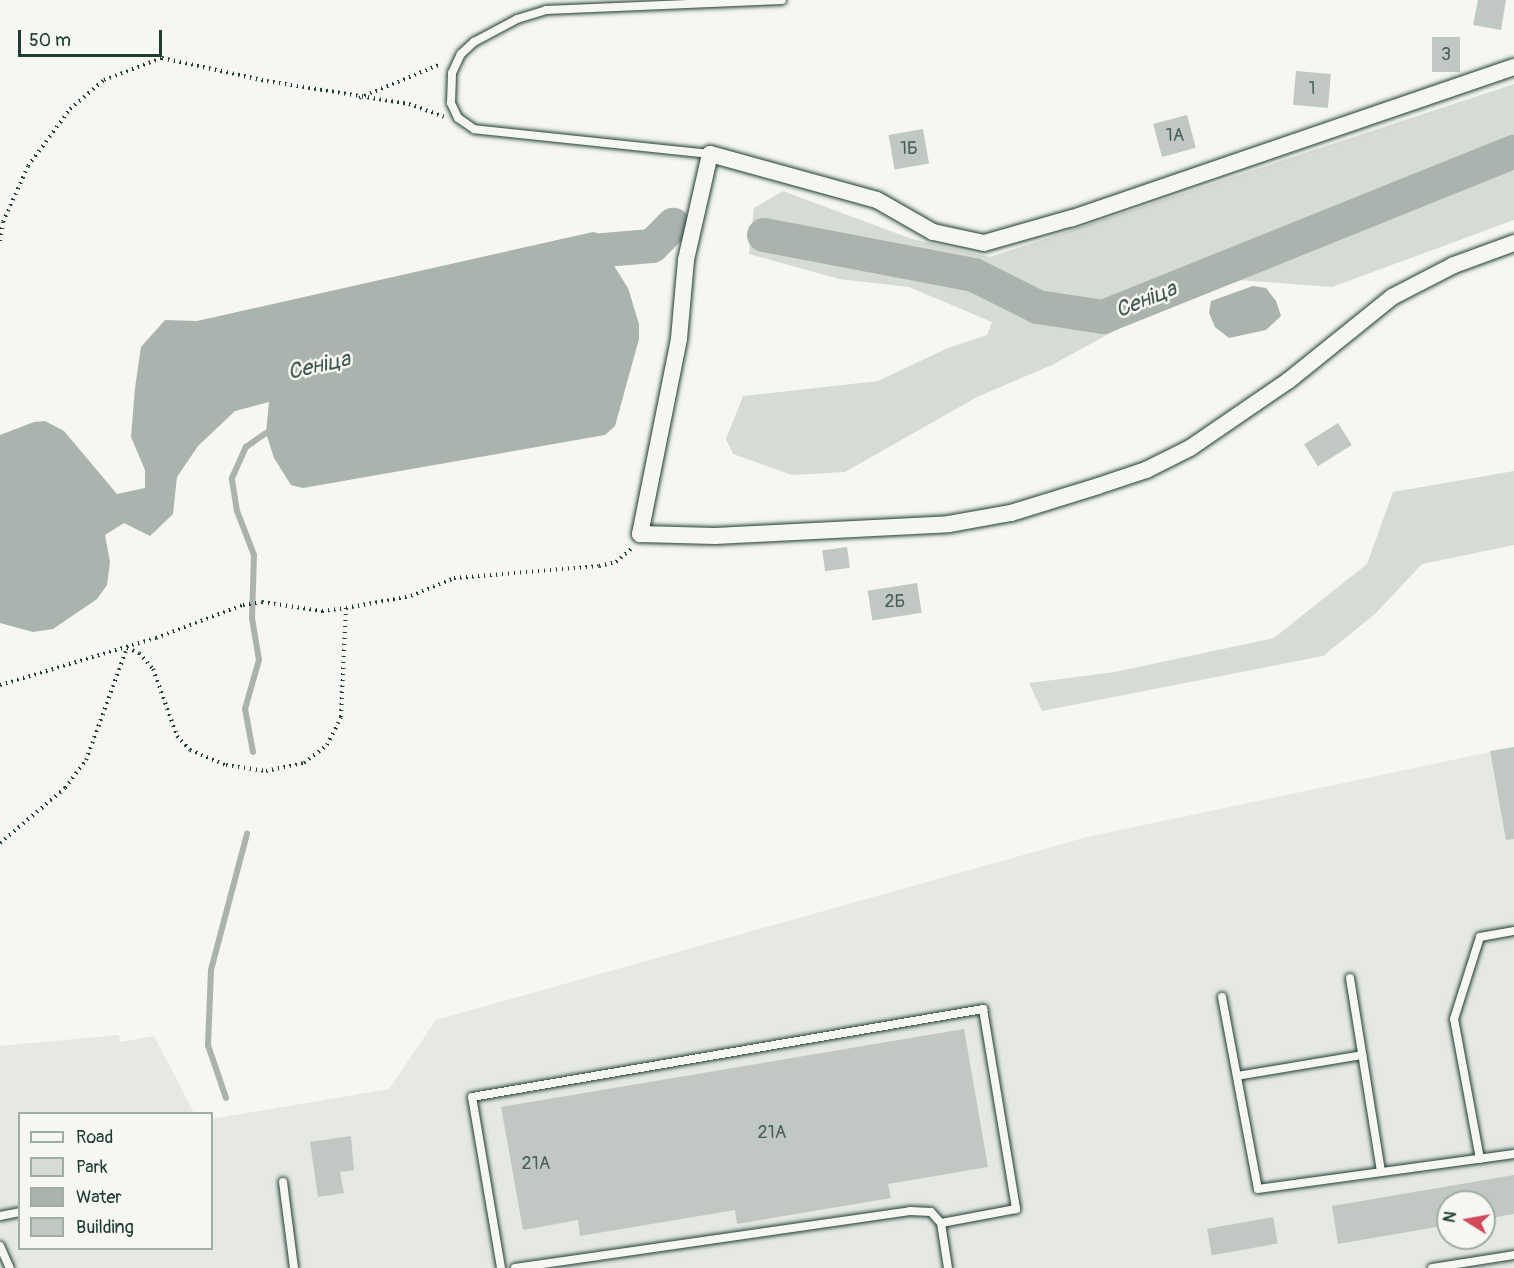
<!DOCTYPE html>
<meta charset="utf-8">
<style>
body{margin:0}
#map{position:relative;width:1514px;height:1268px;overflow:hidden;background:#f6f6f2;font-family:Pangolin,sans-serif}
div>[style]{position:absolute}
.built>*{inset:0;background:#e6e8e4}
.green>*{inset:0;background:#d6dbd6}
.water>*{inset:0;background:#aab3ae}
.stream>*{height:6px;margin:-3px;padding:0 3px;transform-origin:3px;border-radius:3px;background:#aab3ae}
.river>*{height:34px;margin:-17px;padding:0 17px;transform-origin:17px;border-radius:17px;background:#aab3ae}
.building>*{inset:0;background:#c1c8c3;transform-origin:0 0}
.path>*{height:4px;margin-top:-2px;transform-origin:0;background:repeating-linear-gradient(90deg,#1f3d34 0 1.5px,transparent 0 6px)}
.roads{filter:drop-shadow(0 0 2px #1f3d34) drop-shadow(0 0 2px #1f3d34)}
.service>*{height:8px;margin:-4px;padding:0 4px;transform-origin:4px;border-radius:4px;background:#f6f6f2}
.minor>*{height:16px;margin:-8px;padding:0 8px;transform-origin:8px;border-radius:8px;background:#f6f6f2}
span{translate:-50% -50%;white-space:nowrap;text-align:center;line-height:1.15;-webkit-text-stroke:5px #f6f6f2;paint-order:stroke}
.number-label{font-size:18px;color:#486058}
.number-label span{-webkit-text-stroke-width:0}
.water-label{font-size:22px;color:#425a52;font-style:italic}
.legend{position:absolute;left:18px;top:1112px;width:195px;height:138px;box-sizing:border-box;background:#f6f6f2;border:2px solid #a0aca6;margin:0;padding:8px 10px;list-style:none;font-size:18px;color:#1f3d34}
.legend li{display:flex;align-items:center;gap:12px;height:30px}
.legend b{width:30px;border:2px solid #a0aca6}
.north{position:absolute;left:1436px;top:1190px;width:60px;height:60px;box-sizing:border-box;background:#f6f6f2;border:2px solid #a0aca6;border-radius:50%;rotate:281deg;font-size:16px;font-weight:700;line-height:24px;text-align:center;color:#1f3d34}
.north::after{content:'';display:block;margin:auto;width:21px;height:27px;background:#d1495b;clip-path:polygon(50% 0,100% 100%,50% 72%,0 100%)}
.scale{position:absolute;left:18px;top:30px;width:144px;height:27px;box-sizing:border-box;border:3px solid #1f3d34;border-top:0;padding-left:8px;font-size:18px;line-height:21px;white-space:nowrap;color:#1f3d34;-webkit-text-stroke:4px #f6f6f2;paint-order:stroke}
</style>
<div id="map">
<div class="built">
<i style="clip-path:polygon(evenodd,1514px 747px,1514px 1268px,0 1268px,0 1046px,119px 1035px,120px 1042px,154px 1036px,194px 1113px,20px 1114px,20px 1248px,212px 1248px,212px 1119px,389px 1089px,436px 1020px,1087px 837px,1514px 747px,1448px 1202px,1484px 1202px,1484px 1238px,1448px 1238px,1448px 1202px)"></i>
</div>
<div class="green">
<i style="clip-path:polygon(1514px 84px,1514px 220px,1332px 287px,1240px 280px,1127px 324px,1052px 365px,977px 397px,845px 472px,792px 475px,733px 454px,726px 439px,743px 396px,878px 381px,948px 348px,987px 335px,992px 322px,909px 287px,839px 279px,749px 254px,754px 208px,783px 191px,912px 239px,990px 257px)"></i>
<i style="clip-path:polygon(1514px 471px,1514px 545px,1422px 564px,1375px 614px,1323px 656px,1042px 711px,1029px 683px,1115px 672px,1274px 638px,1367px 564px,1393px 492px)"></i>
</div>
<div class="water">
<i style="clip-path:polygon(593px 232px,600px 234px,604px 250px,628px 288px,639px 324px,639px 339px,615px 426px,605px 435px,303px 488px,291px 485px,274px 458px,266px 433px,269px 402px,235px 411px,198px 446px,177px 477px,173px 514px,150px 536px,124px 523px,105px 535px,110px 562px,107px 585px,97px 599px,53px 629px,33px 632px,0 623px,0 435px,34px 422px,45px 421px,64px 431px,117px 494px,145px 488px,145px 470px,131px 437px,135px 388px,141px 347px,165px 320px,197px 321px)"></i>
<i style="clip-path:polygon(1253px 286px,1266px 288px,1276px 301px,1281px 316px,1266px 330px,1229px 338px,1215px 327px,1209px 313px,1211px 301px)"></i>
</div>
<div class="stream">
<i style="left:253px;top:752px;width:44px;rotate:-100.5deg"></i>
<i style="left:245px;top:709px;width:51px;rotate:-74.1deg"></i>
<i style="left:259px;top:660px;width:43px;rotate:-99.5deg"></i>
<i style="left:252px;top:618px;width:63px;rotate:-88.2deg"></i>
<i style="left:254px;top:555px;width:47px;rotate:-111.1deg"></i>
<i style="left:237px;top:511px;width:33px;rotate:-99deg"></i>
<i style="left:232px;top:478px;width:34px;rotate:-66deg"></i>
<i style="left:246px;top:447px;width:24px;rotate:-35deg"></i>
<i style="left:226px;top:1098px;width:56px;rotate:-108.8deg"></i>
<i style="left:208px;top:1045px;width:75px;rotate:-87.7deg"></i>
<i style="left:211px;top:970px;width:141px;rotate:-75.2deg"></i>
</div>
<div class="river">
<i style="left:764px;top:235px;width:214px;rotate:10.8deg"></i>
<i style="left:974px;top:275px;width:72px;rotate:26.6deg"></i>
<i style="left:1038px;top:307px;width:66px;rotate:8.7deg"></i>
<i style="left:1103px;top:317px;width:443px;rotate:-21.9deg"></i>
<i style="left:575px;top:286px;width:46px;rotate:-51.1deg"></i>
<i style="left:604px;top:250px;width:48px;rotate:-4.8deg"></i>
<i style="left:652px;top:246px;width:30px;rotate:-45deg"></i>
</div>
<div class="building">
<i style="clip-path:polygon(1478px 0,1506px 0,1501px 30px,1473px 25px)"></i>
<i style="left:1432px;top:37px;width:28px;height:35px"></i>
<i style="left:1296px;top:71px;width:35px;height:34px;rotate:5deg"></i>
<i style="left:1187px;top:115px;width:34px;height:35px;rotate:75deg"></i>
<i style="left:923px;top:129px;width:35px;height:35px;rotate:80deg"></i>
<i style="left:1338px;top:423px;width:26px;height:40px;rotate:58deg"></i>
<i style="left:847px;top:547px;width:21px;height:25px;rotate:82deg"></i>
<i style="left:917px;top:583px;width:30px;height:50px;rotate:81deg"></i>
<i style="clip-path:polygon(1514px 747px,1514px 839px,1506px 840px,1490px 751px)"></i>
<i style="clip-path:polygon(964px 1029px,988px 1167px,888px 1184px,891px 1198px,737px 1224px,735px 1210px,580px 1236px,578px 1220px,523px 1230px,501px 1107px)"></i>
<i style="clip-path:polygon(351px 1136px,354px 1170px,340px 1172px,344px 1193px,318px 1197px,310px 1142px)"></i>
<i style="clip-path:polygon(1514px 1175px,1514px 1214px,1484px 1219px,1484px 1202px,1448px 1202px,1448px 1225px,1338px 1244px,1332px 1206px)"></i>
<i style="left:1273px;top:1217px;width:27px;height:67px;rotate:80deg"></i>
</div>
<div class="path">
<i style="left:359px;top:98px;width:89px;rotate:-22.5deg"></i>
<i style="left:0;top:241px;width:19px;rotate:-81deg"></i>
<i style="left:3px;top:222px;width:61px;rotate:-65.9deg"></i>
<i style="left:28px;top:166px;width:71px;rotate:-53.6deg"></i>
<i style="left:70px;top:109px;width:45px;rotate:-40.5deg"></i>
<i style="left:104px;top:80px;width:62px;rotate:-20.8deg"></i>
<i style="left:162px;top:58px;width:107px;rotate:12.4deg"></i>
<i style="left:267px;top:81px;width:144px;rotate:9.2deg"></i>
<i style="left:409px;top:104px;width:37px;rotate:20deg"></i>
<i style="left:0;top:685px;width:163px;rotate:-16.8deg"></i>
<i style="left:156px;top:638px;width:93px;rotate:-20.8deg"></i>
<i style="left:243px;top:605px;width:19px;rotate:-9deg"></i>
<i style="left:262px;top:602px;width:61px;rotate:8.5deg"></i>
<i style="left:322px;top:611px;width:24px;rotate:-7deg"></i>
<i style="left:346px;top:608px;width:66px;rotate:-10.5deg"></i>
<i style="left:411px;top:596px;width:47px;rotate:-22.7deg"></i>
<i style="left:454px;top:578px;width:145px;rotate:-4.7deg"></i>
<i style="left:599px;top:566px;width:17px;rotate:-13deg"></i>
<i style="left:616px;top:562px;width:23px;rotate:-41deg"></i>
<i style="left:0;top:843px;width:85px;rotate:-40.2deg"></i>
<i style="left:65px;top:788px;width:35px;rotate:-53deg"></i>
<i style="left:86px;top:760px;width:119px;rotate:-69.9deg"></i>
<i style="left:127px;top:648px;width:13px;rotate:23deg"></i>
<i style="left:139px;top:653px;width:21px;rotate:49deg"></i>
<i style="left:153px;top:669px;width:71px;rotate:70.3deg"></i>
<i style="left:177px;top:736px;width:19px;rotate:47deg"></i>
<i style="left:190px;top:750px;width:39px;rotate:23deg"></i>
<i style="left:226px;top:765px;width:40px;rotate:8.5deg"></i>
<i style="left:266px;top:771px;width:39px;rotate:-12deg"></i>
<i style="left:304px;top:763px;width:29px;rotate:-38deg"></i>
<i style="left:327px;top:745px;width:31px;rotate:-63deg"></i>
<i style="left:341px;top:717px;width:109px;rotate:-87.4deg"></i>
</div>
<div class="roads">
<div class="service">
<i style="left:710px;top:154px;width:237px;rotate:-174deg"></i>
<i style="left:474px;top:129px;width:19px;rotate:-145deg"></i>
<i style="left:458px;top:118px;width:17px;rotate:-115deg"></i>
<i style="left:451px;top:103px;width:30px;rotate:-88deg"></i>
<i style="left:452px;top:73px;width:21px;rotate:-65deg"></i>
<i style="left:461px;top:54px;width:18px;rotate:-43deg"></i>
<i style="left:474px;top:42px;width:49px;rotate:-28.1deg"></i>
<i style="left:517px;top:19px;width:30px;rotate:-17deg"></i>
<i style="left:546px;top:10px;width:236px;rotate:-2.4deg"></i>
<i style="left:1350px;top:978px;width:196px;rotate:80.9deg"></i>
<i style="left:1222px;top:997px;width:195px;rotate:79.4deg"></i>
<i style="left:1258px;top:1189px;width:258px;rotate:-7.8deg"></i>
<i style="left:1237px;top:1076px;width:127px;rotate:-9.5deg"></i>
<i style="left:1480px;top:1159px;width:142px;rotate:-100.5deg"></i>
<i style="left:1454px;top:1019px;width:86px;rotate:-72.4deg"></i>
<i style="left:1480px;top:937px;width:35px;rotate:-10deg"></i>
<i style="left:283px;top:1182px;width:87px;rotate:82.7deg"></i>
<i style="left:0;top:1216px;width:20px;rotate:-11deg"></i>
<i style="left:0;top:1246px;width:24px;rotate:66deg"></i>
<i style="left:501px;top:1268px;width:173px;rotate:-99.6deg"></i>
<i style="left:472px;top:1097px;width:519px;rotate:-9.77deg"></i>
<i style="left:983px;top:1009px;width:203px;rotate:80.6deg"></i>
<i style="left:1016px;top:1209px;width:76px;rotate:169.4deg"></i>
<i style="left:515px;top:1268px;width:399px;rotate:-8.2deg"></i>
<i style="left:910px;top:1211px;width:21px;rotate:3deg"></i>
<i style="left:931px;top:1212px;width:15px;rotate:48deg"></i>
<i style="left:941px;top:1223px;width:46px;rotate:81.2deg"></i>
<i style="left:1432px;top:1268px;width:83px;rotate:-9deg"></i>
</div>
<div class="minor">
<i style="left:1514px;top:67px;width:467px;rotate:161.1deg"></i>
<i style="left:1072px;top:218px;width:91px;rotate:164.1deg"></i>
<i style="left:984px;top:243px;width:52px;rotate:-167.8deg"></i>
<i style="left:933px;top:232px;width:64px;rotate:-150.3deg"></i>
<i style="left:877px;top:200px;width:173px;rotate:-164.6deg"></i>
<i style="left:710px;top:154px;width:109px;rotate:102.8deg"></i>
<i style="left:686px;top:260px;width:79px;rotate:95.1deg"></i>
<i style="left:679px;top:339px;width:199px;rotate:101.3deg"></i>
<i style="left:640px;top:534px;width:75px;rotate:1.5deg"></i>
<i style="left:715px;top:536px;width:234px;rotate:-2.9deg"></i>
<i style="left:949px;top:524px;width:63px;rotate:-10.1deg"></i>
<i style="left:1011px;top:513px;width:91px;rotate:-17.2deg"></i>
<i style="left:1098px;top:486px;width:51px;rotate:-18.4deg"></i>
<i style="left:1146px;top:470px;width:49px;rotate:-26.6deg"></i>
<i style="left:1190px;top:448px;width:119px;rotate:-34.4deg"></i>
<i style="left:1288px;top:381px;width:134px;rotate:-38.9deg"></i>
<i style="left:1392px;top:297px;width:70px;rotate:-27.3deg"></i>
<i style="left:1454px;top:265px;width:64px;rotate:-20.1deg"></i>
</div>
</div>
<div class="number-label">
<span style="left:1446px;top:55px">3</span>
<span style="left:1312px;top:89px">1</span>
<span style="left:1175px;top:136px">1А</span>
<span style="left:909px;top:149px">1Б</span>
<span style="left:895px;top:602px">2Б</span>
<span style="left:772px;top:1133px">21А</span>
<span style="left:536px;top:1164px">21А</span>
</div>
<div class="water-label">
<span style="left:1146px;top:300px;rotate:-22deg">Сеніца</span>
<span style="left:319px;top:366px;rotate:-13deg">Сеніца</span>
</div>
<ul class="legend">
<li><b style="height:8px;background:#f6f6f2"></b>Road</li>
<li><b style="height:16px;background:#d6dbd6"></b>Park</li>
<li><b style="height:16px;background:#aab3ae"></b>Water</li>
<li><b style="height:16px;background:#c1c8c3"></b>Building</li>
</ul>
<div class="north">N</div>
<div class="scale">50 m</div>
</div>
